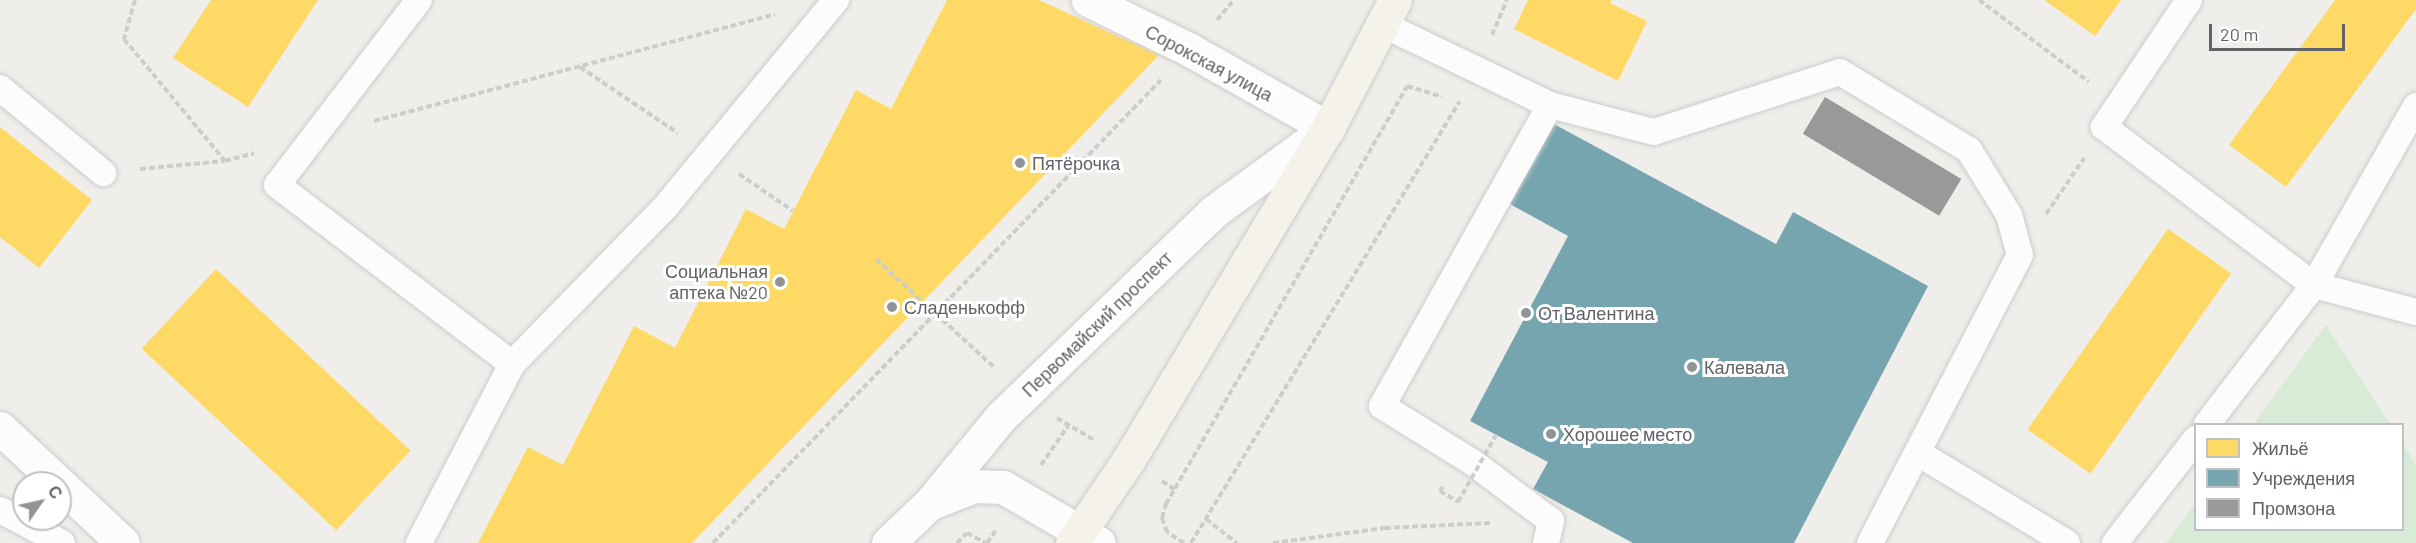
<!DOCTYPE html>
<meta charset="utf-8">
<style>
body{margin:0}
#map{position:relative;width:2416px;height:543px;overflow:hidden;background:#efeeea;font-family:Barlow,sans-serif}
div>[style]{position:absolute}
.green>*{inset:0;background:#d8ebd6}
.homes>*{inset:0;background:#ffd966;transform-origin:0 0}
.public>*{inset:0;background:#76a5af}
.industry>*{inset:0;background:#999;transform-origin:0 0}
.path>*{height:4px;margin-top:-2px;transform-origin:0;background:repeating-linear-gradient(90deg,#cacfcc 0 6px,transparent 0 9px)}
.roads{filter:drop-shadow(0 0 2px #cbcccc) drop-shadow(0 0 2px #cbcccc)}
.lane>*{height:26px;margin:-13px;padding:0 13px;transform-origin:13px;border-radius:13px;background:#fdfcfc}
.street>*{height:33px;margin:-16.5px;padding:0 16.5px;transform-origin:16.5px;border-radius:16.5px;background:#fdfcfc}
.secondary>*{height:33px;margin:-16.5px;padding:0 16.5px;transform-origin:16.5px;border-radius:16.5px;background:#fdfcfc}
.primary>*{height:33px;margin:-16.5px;padding:0 16.5px;transform-origin:16.5px;border-radius:16.5px;background:#f4f2e9}
.path-bridge>*{height:4px;margin-top:-2px;transform-origin:0;background:repeating-linear-gradient(90deg,#cacfcc 0 6px,transparent 0 9px)}
.dots>*{width:16px;height:16px;translate:-50% -50%;box-sizing:border-box;border:3px solid #fff;border-radius:50%}
span{translate:-50% -50%;white-space:nowrap;text-align:center;line-height:1.15;-webkit-text-stroke:6px #fff;paint-order:stroke}
.street-label{font-size:18px;color:#5f6368}
.poi-label{font-size:18px;color:#5f6368}
.left{translate:0 -50%;text-align:left}
.right{translate:-100% -50%;text-align:right}
.legend{position:absolute;left:2194px;top:423px;width:210px;height:108px;box-sizing:border-box;background:#fff;border:2px solid #bfc1c3;margin:0;padding:8px 10px;list-style:none;font-size:18px;color:#5f6368}
.legend li{display:flex;align-items:center;gap:12px;height:30px}
.legend b{width:30px;border:2px solid #bfc1c3}
.north{position:absolute;left:12px;top:471px;width:60px;height:60px;box-sizing:border-box;background:#fff;border:2px solid #bfc1c3;border-radius:50%;rotate:56deg;font-size:16px;font-weight:700;line-height:24px;text-align:center;color:#5f6368}
.north::after{content:'';display:block;margin:auto;width:21px;height:27px;background:#919496;clip-path:polygon(50% 0,100% 100%,50% 72%,0 100%)}
.scale{position:absolute;left:2209px;top:24px;width:136px;height:27px;box-sizing:border-box;border:3px solid #5f6368;border-top:0;padding-left:8px;font-size:18px;line-height:21px;white-space:nowrap;color:#5f6368;-webkit-text-stroke:4px #fff;paint-order:stroke}
</style>
<div id="map">
<div class="green">
<i style="clip-path:polygon(2326px 325px,2390px 424px,2253px 424px)"></i>
<i style="clip-path:polygon(2403px 444px,2416px 465px,2416px 543px,2166px 543px,2195px 503px,2196px 530px,2402px 530px)"></i>
</div>
<div class="homes">
<i style="clip-path:polygon(211px 0,318px 0,248px 107px,173px 58px)"></i>
<i style="clip-path:polygon(947px 0,1039px 0,1159px 55px,692px 543px,478px 543px,528px 447px,563px 465px,634px 326px,675px 348px,746px 209px,784px 229px,856px 90px,891px 109px)"></i>
<i style="clip-path:polygon(1528px 0,1612px 0,1610px 3px,1647px 21px,1618px 81px,1514px 29px)"></i>
<i style="clip-path:polygon(2044px 0,2121px 0,2095px 36px)"></i>
<i style="clip-path:polygon(2335px 0,2416px 0,2416px 9px,2286px 187px,2229px 145px)"></i>
<i style="clip-path:polygon(0 127px,92px 200px,39px 268px,0 237px)"></i>
<i style="left:2168px;top:229px;width:77px;height:245px;rotate:35deg"></i>
<i style="left:216px;top:269px;width:266px;height:109px;rotate:43deg"></i>
</div>
<div class="public">
<i style="clip-path:polygon(1552px 123px,1776px 244px,1793px 212px,1928px 286px,1794px 543px,1633px 543px,1533px 489px,1548px 462px,1470px 421px,1568px 236px,1508px 203px)"></i>
</div>
<div class="industry">
<i style="left:1825px;top:97px;width:159px;height:43px;rotate:31deg"></i>
</div>
<div class="path">
<i style="left:135px;top:0;width:41px;rotate:105.8deg"></i>
<i style="left:124px;top:39px;width:157px;rotate:50.4deg"></i>
<i style="left:1979px;top:0;width:137px;rotate:36.7deg"></i>
<i style="left:1217px;top:20px;width:26px;rotate:-50deg"></i>
<i style="left:1492px;top:35px;width:38px;rotate:-67deg"></i>
<i style="left:580px;top:67px;width:118px;rotate:34deg"></i>
<i style="left:374px;top:121px;width:415px;rotate:-14.9deg"></i>
<i style="left:140px;top:169px;width:85px;rotate:-5.4deg"></i>
<i style="left:225px;top:161px;width:30px;rotate:-15deg"></i>
<i style="left:739px;top:174px;width:65px;rotate:34.4deg"></i>
<i style="left:2046px;top:214px;width:68px;rotate:-55.8deg"></i>
<i style="left:876px;top:259px;width:161px;rotate:42.5deg"></i>
<i style="left:1057px;top:418px;width:43px;rotate:30.7deg"></i>
<i style="left:1041px;top:465px;width:47px;rotate:-55.3deg"></i>
<i style="left:1162px;top:481px;width:17px;rotate:33deg"></i>
<i style="left:1443px;top:487px;width:5px;rotate:127deg"></i>
<i style="left:1440px;top:491px;width:21px;rotate:31deg"></i>
<i style="left:1206px;top:519px;width:39px;rotate:38deg"></i>
<i style="left:713px;top:543px;width:644px;rotate:-45.94deg"></i>
<i style="left:957px;top:543px;width:14px;rotate:-45deg"></i>
<i style="left:967px;top:533px;width:21px;rotate:28deg"></i>
<i style="left:987px;top:543px;width:16px;rotate:-55deg"></i>
<i style="left:1184px;top:543px;width:20px;rotate:-147deg"></i>
<i style="left:1167px;top:532px;width:15px;rotate:-110deg"></i>
<i style="left:1162px;top:518px;width:15px;rotate:-74deg"></i>
<i style="left:1166px;top:504px;width:482px;rotate:-60deg"></i>
<i style="left:1407px;top:86px;width:37px;rotate:17deg"></i>
<i style="left:1191px;top:543px;width:517px;rotate:-58.68deg"></i>
<i style="left:1273px;top:543px;width:113px;rotate:-7.6deg"></i>
<i style="left:1385px;top:528px;width:105px;rotate:-2.7deg"></i>
</div>
<div class="roads">
<div class="lane">
<i style="left:419px;top:0;width:233px;rotate:127.5deg"></i>
<i style="left:277px;top:185px;width:295px;rotate:37.3deg"></i>
<i style="left:2189px;top:0;width:153px;rotate:123.8deg"></i>
<i style="left:2104px;top:127px;width:263px;rotate:37deg"></i>
<i style="left:2314px;top:285px;width:106px;rotate:14.8deg"></i>
<i style="left:1384px;top:25px;width:184px;rotate:25.7deg"></i>
<i style="left:1550px;top:105px;width:107px;rotate:14.6deg"></i>
<i style="left:1654px;top:132px;width:195px;rotate:-17.9deg"></i>
<i style="left:1840px;top:72px;width:151px;rotate:31.2deg"></i>
<i style="left:1969px;top:150px;width:76px;rotate:58.4deg"></i>
<i style="left:2009px;top:215px;width:41px;rotate:74.6deg"></i>
<i style="left:2020px;top:255px;width:325px;rotate:117.5deg"></i>
<i style="left:0;top:88px;width:134px;rotate:39.5deg"></i>
<i style="left:2207px;top:424px;width:175px;rotate:-52.4deg"></i>
<i style="left:2314px;top:285px;width:206px;rotate:-60.3deg"></i>
<i style="left:1918px;top:453px;width:174px;rotate:31.1deg"></i>
<i style="left:0;top:510px;width:70px;rotate:28deg"></i>
<i style="left:419px;top:543px;width:202px;rotate:-62.5deg"></i>
<i style="left:512px;top:364px;width:222px;rotate:-45.7deg"></i>
<i style="left:667px;top:205px;width:266px;rotate:-50.5deg"></i>
<i style="left:1546px;top:543px;width:23px;rotate:-77deg"></i>
<i style="left:1551px;top:521px;width:99px;rotate:-143.2deg"></i>
<i style="left:1472px;top:462px;width:106px;rotate:-148.1deg"></i>
<i style="left:1382px;top:406px;width:345px;rotate:-60.8deg"></i>
<i style="left:2115px;top:543px;width:132px;rotate:-52.1deg"></i>
</div>
<div class="street">
<i style="left:1088px;top:0;width:114px;rotate:26.1deg"></i>
<i style="left:1190px;top:50px;width:159px;rotate:29.5deg"></i>
<i style="left:0;top:428px;width:81px;rotate:43deg"></i>
<i style="left:60px;top:484px;width:86px;rotate:43.1deg"></i>
</div>
<div class="secondary">
<i style="left:931px;top:503px;width:46px;rotate:-21.6deg"></i>
<i style="left:974px;top:486px;width:29px;rotate:2deg"></i>
<i style="left:1003px;top:487px;width:111px;rotate:30.3deg"></i>
<i style="left:888px;top:543px;width:58px;rotate:-43.6deg"></i>
<i style="left:930px;top:503px;width:112px;rotate:-50.5deg"></i>
<i style="left:1001px;top:417px;width:295px;rotate:-44deg"></i>
<i style="left:1213px;top:212px;width:142px;rotate:-36.1deg"></i>
</div>
<div class="primary">
<i style="left:1072px;top:543px;width:102px;rotate:-55.8deg"></i>
<i style="left:1129px;top:459px;width:386px;rotate:-59deg"></i>
<i style="left:1328px;top:128px;width:144px;rotate:-62.4deg"></i>
</div>
</div>
<div class="path-bridge">
<i style="left:1458px;top:502px;width:77px;rotate:-60.4deg"></i>
</div>
<div class="dots">
<i style="left:1020px;top:163px;background:#919496"></i>
<i style="left:780px;top:282px;background:#919496"></i>
<i style="left:892px;top:307px;background:#919496"></i>
<i style="left:1526px;top:313px;background:#919496"></i>
<i style="left:1692px;top:367px;background:#919496"></i>
<i style="left:1551px;top:434px;background:#919496"></i>
</div>
<div class="street-label">
<span style="left:1209px;top:63px;rotate:28deg">Сорокская улица</span>
<span style="left:1097px;top:324px;rotate:-44deg">Первомайский проспект</span>
</div>
<div class="poi-label">
<span class="left" style="left:1032px;top:163px">Пятёрочка</span>
<span class="right" style="left:768px;top:282px">Социальная<br>аптека №20</span>
<span class="left" style="left:904px;top:307px">Сладенькофф</span>
<span class="left" style="left:1538px;top:313px">От Валентина</span>
<span class="left" style="left:1704px;top:367px">Калевала</span>
<span class="left" style="left:1563px;top:434px">Хорошее место</span>
</div>
<ul class="legend">
<li><b style="height:16px;background:#ffd966"></b>Жильё</li>
<li><b style="height:16px;background:#76a5af"></b>Учреждения</li>
<li><b style="height:16px;background:#999"></b>Промзона</li>
</ul>
<div class="north">С</div>
<div class="scale">20 m</div>
</div>
